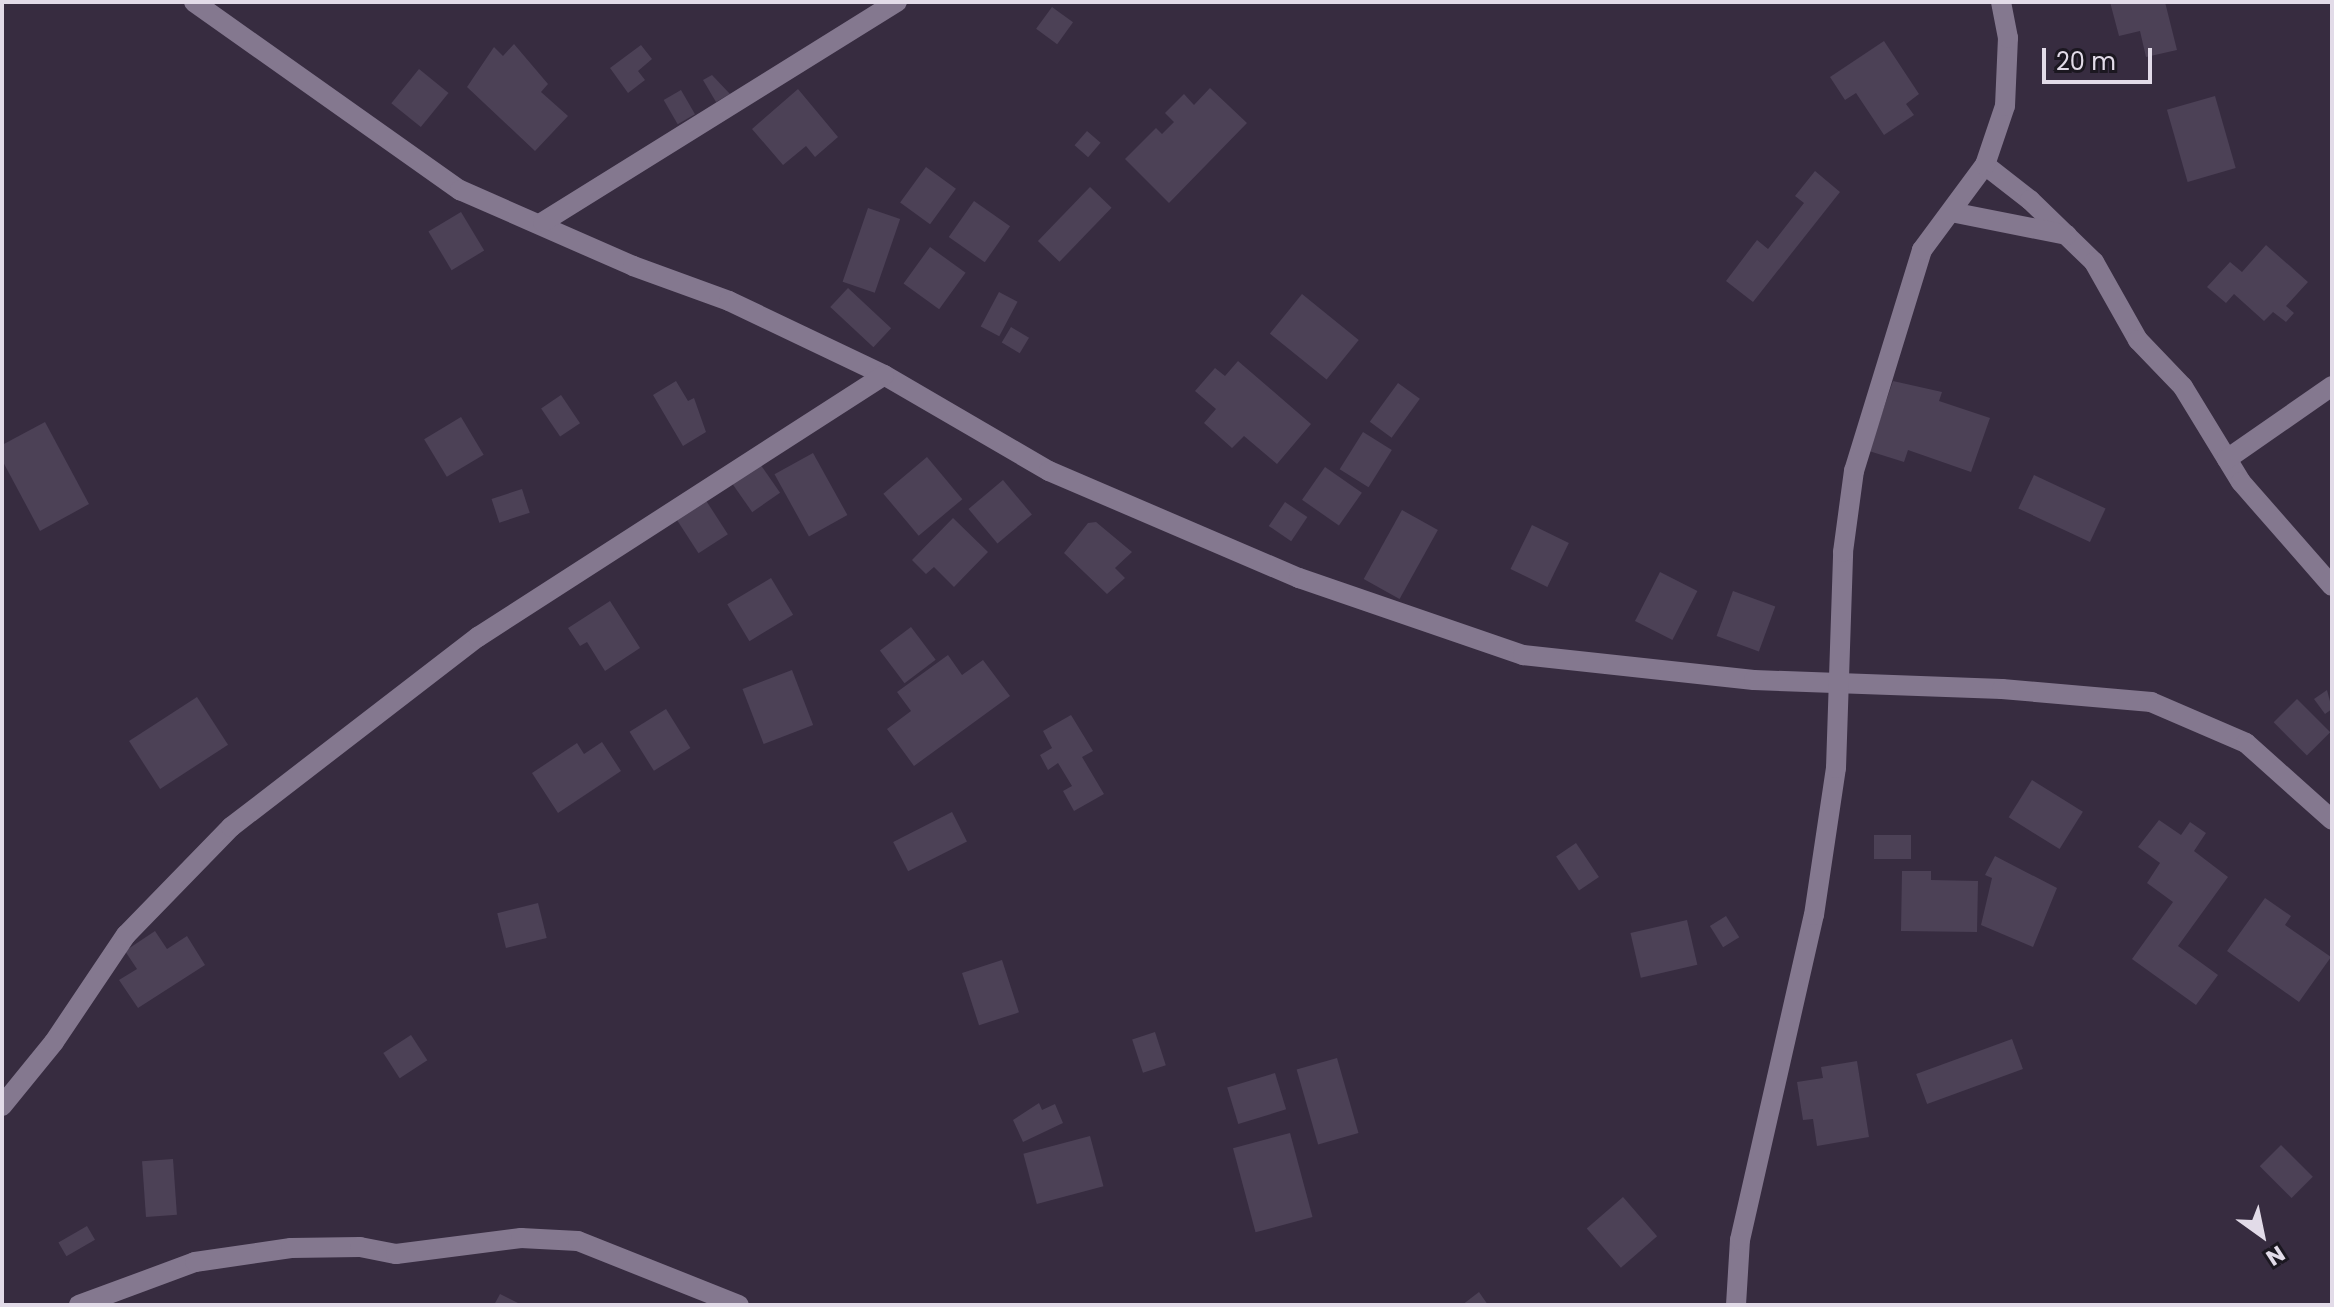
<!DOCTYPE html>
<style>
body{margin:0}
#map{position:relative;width:2334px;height:1307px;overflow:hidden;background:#372c40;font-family:Poppins,sans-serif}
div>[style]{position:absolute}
.building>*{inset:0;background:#4c4156;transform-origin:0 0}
.minor>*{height:20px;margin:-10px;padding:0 10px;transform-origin:10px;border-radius:10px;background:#84788f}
span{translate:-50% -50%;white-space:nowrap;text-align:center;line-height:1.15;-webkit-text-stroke:8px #1b1720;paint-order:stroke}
.frame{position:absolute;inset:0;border:4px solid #e2dbe8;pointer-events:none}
.north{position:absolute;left:2222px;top:1195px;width:80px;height:80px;-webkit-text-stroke:6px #1b1720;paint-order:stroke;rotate:147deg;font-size:22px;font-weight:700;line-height:32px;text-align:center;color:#e2dbe8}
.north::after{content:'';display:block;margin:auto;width:28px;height:36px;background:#e2dbe8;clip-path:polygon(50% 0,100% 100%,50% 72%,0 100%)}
.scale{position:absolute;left:2042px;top:48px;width:110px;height:36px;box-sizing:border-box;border:4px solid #e2dbe8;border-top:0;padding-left:10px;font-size:24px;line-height:28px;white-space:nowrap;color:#e2dbe8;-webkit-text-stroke:6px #1b1720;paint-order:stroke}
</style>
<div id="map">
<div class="building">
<i style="clip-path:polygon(2110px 2px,2165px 2px,2177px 50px,2146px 57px,2140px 31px,2119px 36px)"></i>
<i style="left:1052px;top:7px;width:26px;height:27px;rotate:36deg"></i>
<i style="clip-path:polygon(1884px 41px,1919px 94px,1906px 104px,1914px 115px,1884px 135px,1856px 93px,1845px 100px,1830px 77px)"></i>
<i style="clip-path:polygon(514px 44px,548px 84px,541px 92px,568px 116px,535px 151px,467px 87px,494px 47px,503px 56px)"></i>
<i style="clip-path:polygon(641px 45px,652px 59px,638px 71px,645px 80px,628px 93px,610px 68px)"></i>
<i style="left:419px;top:69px;width:38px;height:44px;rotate:39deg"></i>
<i style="clip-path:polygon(712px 75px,730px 94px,716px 102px,703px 80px)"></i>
<i style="clip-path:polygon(1210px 88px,1247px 123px,1169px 203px,1125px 159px,1156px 128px,1162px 134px,1174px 122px,1165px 113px,1184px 94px,1194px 105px)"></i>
<i style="clip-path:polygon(798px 89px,838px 137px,815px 157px,806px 146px,783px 165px,752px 129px)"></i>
<i style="left:681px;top:90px;width:28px;height:20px;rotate:60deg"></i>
<i style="left:2215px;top:96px;width:75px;height:50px;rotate:74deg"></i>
<i style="left:1087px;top:131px;width:18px;height:19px;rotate:41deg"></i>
<i style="left:926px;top:167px;width:37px;height:44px;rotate:36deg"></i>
<i style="clip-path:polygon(1815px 171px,1840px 192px,1753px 302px,1726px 281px,1757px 240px,1768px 249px,1804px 203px,1795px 196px)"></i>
<i style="left:1090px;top:187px;width:30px;height:75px;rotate:44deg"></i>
<i style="left:974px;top:201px;width:44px;height:44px;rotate:35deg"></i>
<i style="left:868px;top:208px;width:34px;height:78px;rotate:19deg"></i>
<i style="left:461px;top:212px;width:45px;height:38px;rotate:59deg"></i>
<i style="clip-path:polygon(2266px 245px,2308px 282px,2286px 306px,2294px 313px,2286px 322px,2273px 312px,2264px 321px,2234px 294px,2226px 303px,2207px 287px,2230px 262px,2242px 272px)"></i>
<i style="left:930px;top:247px;width:44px;height:45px;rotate:36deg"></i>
<i style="left:848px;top:288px;width:59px;height:26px;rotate:43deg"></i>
<i style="left:999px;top:292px;width:21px;height:39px;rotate:28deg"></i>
<i style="left:1302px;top:294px;width:73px;height:51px;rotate:39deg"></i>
<i style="left:1011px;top:327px;width:21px;height:18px;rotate:31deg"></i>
<i style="clip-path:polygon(1238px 361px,1311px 424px,1277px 464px,1244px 436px,1232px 448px,1204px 423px,1216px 409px,1195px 391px,1215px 368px,1225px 376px)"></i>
<i style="clip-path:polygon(676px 381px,688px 401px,694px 398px,706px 432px,683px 446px,653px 395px)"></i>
<i style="clip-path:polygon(1893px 381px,1942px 392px,1939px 401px,1990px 418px,1971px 472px,1908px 450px,1904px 462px,1869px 451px)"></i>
<i style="left:1398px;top:383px;width:27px;height:48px;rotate:36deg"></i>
<i style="left:561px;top:395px;width:34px;height:24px;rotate:56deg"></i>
<i style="left:461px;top:417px;width:44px;height:43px;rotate:59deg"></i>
<i style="clip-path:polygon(45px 422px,89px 504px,40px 531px,2px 460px,2px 445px)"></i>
<i style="left:1363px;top:432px;width:34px;height:44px;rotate:32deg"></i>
<i style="left:813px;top:453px;width:71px;height:44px;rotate:61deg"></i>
<i style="left:927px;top:457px;width:55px;height:57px;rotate:50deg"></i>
<i style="left:760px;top:464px;width:35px;height:34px;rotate:55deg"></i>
<i style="left:1325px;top:467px;width:45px;height:40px;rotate:35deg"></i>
<i style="left:2034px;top:475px;width:79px;height:37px;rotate:25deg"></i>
<i style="left:1003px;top:480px;width:45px;height:45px;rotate:50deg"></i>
<i style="left:522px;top:489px;width:25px;height:32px;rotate:72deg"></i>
<i style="left:705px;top:499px;width:42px;height:35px;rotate:57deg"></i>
<i style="left:1285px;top:502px;width:27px;height:29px;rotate:34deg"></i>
<i style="left:1402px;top:510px;width:41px;height:79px;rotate:29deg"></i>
<i style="clip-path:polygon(953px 518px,988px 552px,954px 587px,934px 567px,926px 574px,912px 560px)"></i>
<i style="clip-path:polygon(1096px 522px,1132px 552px,1115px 568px,1125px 578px,1107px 594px,1064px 553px,1088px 523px)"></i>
<i style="left:1532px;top:525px;width:41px;height:49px;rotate:26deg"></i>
<i style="left:1660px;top:572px;width:42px;height:55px;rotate:27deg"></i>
<i style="left:771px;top:578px;width:43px;height:51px;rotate:59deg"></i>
<i style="left:1733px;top:591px;width:45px;height:48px;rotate:20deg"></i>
<i style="clip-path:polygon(610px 601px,640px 648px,605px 671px,587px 642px,580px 646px,568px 628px)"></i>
<i style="left:911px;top:627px;width:41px;height:39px;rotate:53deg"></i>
<i style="clip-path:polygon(948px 655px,962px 675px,983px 660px,1010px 696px,914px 766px,887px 729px,911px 711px,897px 692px)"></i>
<i style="left:792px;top:670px;width:59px;height:53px;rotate:69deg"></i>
<i style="clip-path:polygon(2327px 690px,2332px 709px,2325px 714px,2314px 699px)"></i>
<i style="left:197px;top:697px;width:57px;height:81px;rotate:57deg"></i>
<i style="left:2297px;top:699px;width:47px;height:33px;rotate:45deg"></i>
<i style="left:666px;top:709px;width:46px;height:43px;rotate:58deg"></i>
<i style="clip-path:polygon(1071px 715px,1093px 751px,1082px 757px,1104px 794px,1074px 811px,1063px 791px,1072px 786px,1058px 763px,1048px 770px,1040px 755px,1052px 748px,1043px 731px)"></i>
<i style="clip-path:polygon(602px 742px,621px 771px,558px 813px,532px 773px,577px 743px,584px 754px)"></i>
<i style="left:2032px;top:780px;width:60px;height:44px;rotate:32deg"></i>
<i style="left:952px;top:812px;width:33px;height:66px;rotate:63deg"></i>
<i style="clip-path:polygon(2159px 820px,2181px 835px,2190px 822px,2206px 833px,2194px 851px,2228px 877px,2178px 946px,2218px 975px,2196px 1005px,2132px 959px,2173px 902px,2147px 883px,2160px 863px,2138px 847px)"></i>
<i style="left:1874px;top:835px;width:37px;height:24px"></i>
<i style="left:1576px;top:843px;width:41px;height:24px;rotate:56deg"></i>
<i style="clip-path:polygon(1995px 856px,2057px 888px,2033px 947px,1981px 925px,1992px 878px,1985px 875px)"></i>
<i style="clip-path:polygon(1902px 871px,1931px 871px,1931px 880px,1978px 881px,1977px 932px,1901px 931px)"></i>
<i style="clip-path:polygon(2265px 898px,2291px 916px,2285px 925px,2331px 957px,2299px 1002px,2227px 951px)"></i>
<i style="left:538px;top:903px;width:36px;height:42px;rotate:76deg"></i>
<i style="left:1726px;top:916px;width:25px;height:19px;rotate:58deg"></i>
<i style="left:1687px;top:920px;width:46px;height:58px;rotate:77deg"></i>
<i style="clip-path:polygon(155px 931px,167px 949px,187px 936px,205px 965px,138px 1008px,119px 980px,137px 969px,125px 951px)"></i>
<i style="left:1002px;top:960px;width:55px;height:42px;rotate:72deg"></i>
<i style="left:1155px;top:1032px;width:35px;height:24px;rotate:72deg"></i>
<i style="left:411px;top:1035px;width:30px;height:33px;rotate:57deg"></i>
<i style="left:2012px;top:1039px;width:32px;height:102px;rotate:70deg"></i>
<i style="left:1337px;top:1058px;width:78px;height:42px;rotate:74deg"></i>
<i style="clip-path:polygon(1857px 1061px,1869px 1137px,1817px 1146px,1813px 1119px,1803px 1120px,1797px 1082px,1823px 1078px,1821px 1067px)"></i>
<i style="left:1275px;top:1073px;width:38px;height:50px;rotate:73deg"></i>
<i style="clip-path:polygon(1039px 1103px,1042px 1110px,1055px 1104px,1063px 1123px,1023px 1142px,1013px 1120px)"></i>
<i style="left:1290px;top:1133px;width:87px;height:59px;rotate:75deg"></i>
<i style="left:1090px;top:1136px;width:52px;height:69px;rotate:75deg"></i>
<i style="left:2281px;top:1145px;width:45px;height:30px;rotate:45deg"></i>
<i style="left:173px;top:1159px;width:56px;height:31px;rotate:86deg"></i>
<i style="left:1623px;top:1197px;width:52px;height:48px;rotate:49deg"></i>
<i style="left:87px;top:1226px;width:16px;height:33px;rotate:60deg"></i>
<i style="clip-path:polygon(1479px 1292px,1488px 1305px,1462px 1305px)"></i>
<i style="clip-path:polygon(500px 1294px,522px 1305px,494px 1305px)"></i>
</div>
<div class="minor">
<i style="left:194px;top:2px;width:326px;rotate:35.3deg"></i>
<i style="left:460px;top:190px;width:189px;rotate:23.7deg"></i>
<i style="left:633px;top:266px;width:102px;rotate:20deg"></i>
<i style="left:729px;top:301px;width:172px;rotate:25.5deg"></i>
<i style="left:884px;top:375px;width:191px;rotate:30.2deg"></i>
<i style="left:1049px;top:471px;width:272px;rotate:23.2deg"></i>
<i style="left:1299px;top:578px;width:237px;rotate:19deg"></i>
<i style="left:1523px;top:655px;width:232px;rotate:6.2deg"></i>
<i style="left:1754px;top:680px;width:248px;rotate:2.1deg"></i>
<i style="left:2002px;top:689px;width:150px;rotate:5deg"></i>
<i style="left:2151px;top:702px;width:103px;rotate:23.3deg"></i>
<i style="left:2246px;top:743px;width:115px;rotate:41.8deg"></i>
<i style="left:1985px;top:165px;width:57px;rotate:37.9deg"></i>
<i style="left:2030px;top:200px;width:89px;rotate:44.1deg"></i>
<i style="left:2094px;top:262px;width:90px;rotate:60.6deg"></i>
<i style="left:2138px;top:340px;width:65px;rotate:46.2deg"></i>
<i style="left:2183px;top:387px;width:111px;rotate:58.6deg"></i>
<i style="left:2241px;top:482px;width:138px;rotate:48.8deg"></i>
<i style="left:1951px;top:212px;width:118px;rotate:11.2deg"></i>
<i style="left:543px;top:222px;width:417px;rotate:-31.9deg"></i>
<i style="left:2227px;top:459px;width:128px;rotate:-34.8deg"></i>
<i style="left:2px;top:1106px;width:82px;rotate:-50.9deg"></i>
<i style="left:54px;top:1042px;width:129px;rotate:-56.1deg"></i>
<i style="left:126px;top:935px;width:151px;rotate:-45.8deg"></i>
<i style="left:231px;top:827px;width:312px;rotate:-37.6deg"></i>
<i style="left:478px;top:637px;width:483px;rotate:-32.8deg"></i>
<i style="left:79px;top:1305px;width:124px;rotate:-20.3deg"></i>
<i style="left:195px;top:1262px;width:97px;rotate:-8.3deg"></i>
<i style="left:291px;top:1248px;width:69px;rotate:-0.8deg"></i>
<i style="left:360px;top:1247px;width:37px;rotate:11deg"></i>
<i style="left:396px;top:1254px;width:126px;rotate:-7.3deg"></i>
<i style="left:521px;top:1238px;width:57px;rotate:3deg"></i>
<i style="left:578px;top:1241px;width:173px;rotate:21.7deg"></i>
<i style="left:1736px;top:1305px;width:65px;rotate:-86.5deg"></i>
<i style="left:1740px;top:1240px;width:333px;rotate:-77.2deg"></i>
<i style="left:1814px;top:915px;width:149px;rotate:-81.5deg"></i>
<i style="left:1836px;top:768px;width:216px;rotate:-88.1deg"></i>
<i style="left:1843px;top:552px;width:82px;rotate:-82.3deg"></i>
<i style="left:1854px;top:471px;width:231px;rotate:-72.9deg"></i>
<i style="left:1922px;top:250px;width:106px;rotate:-53.5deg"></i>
<i style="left:1985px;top:165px;width:62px;rotate:-71.3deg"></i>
<i style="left:2005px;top:106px;width:68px;rotate:-87.5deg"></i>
<i style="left:2008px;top:38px;width:37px;rotate:-101deg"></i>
</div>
<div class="frame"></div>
<div class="north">N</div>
<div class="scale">20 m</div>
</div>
